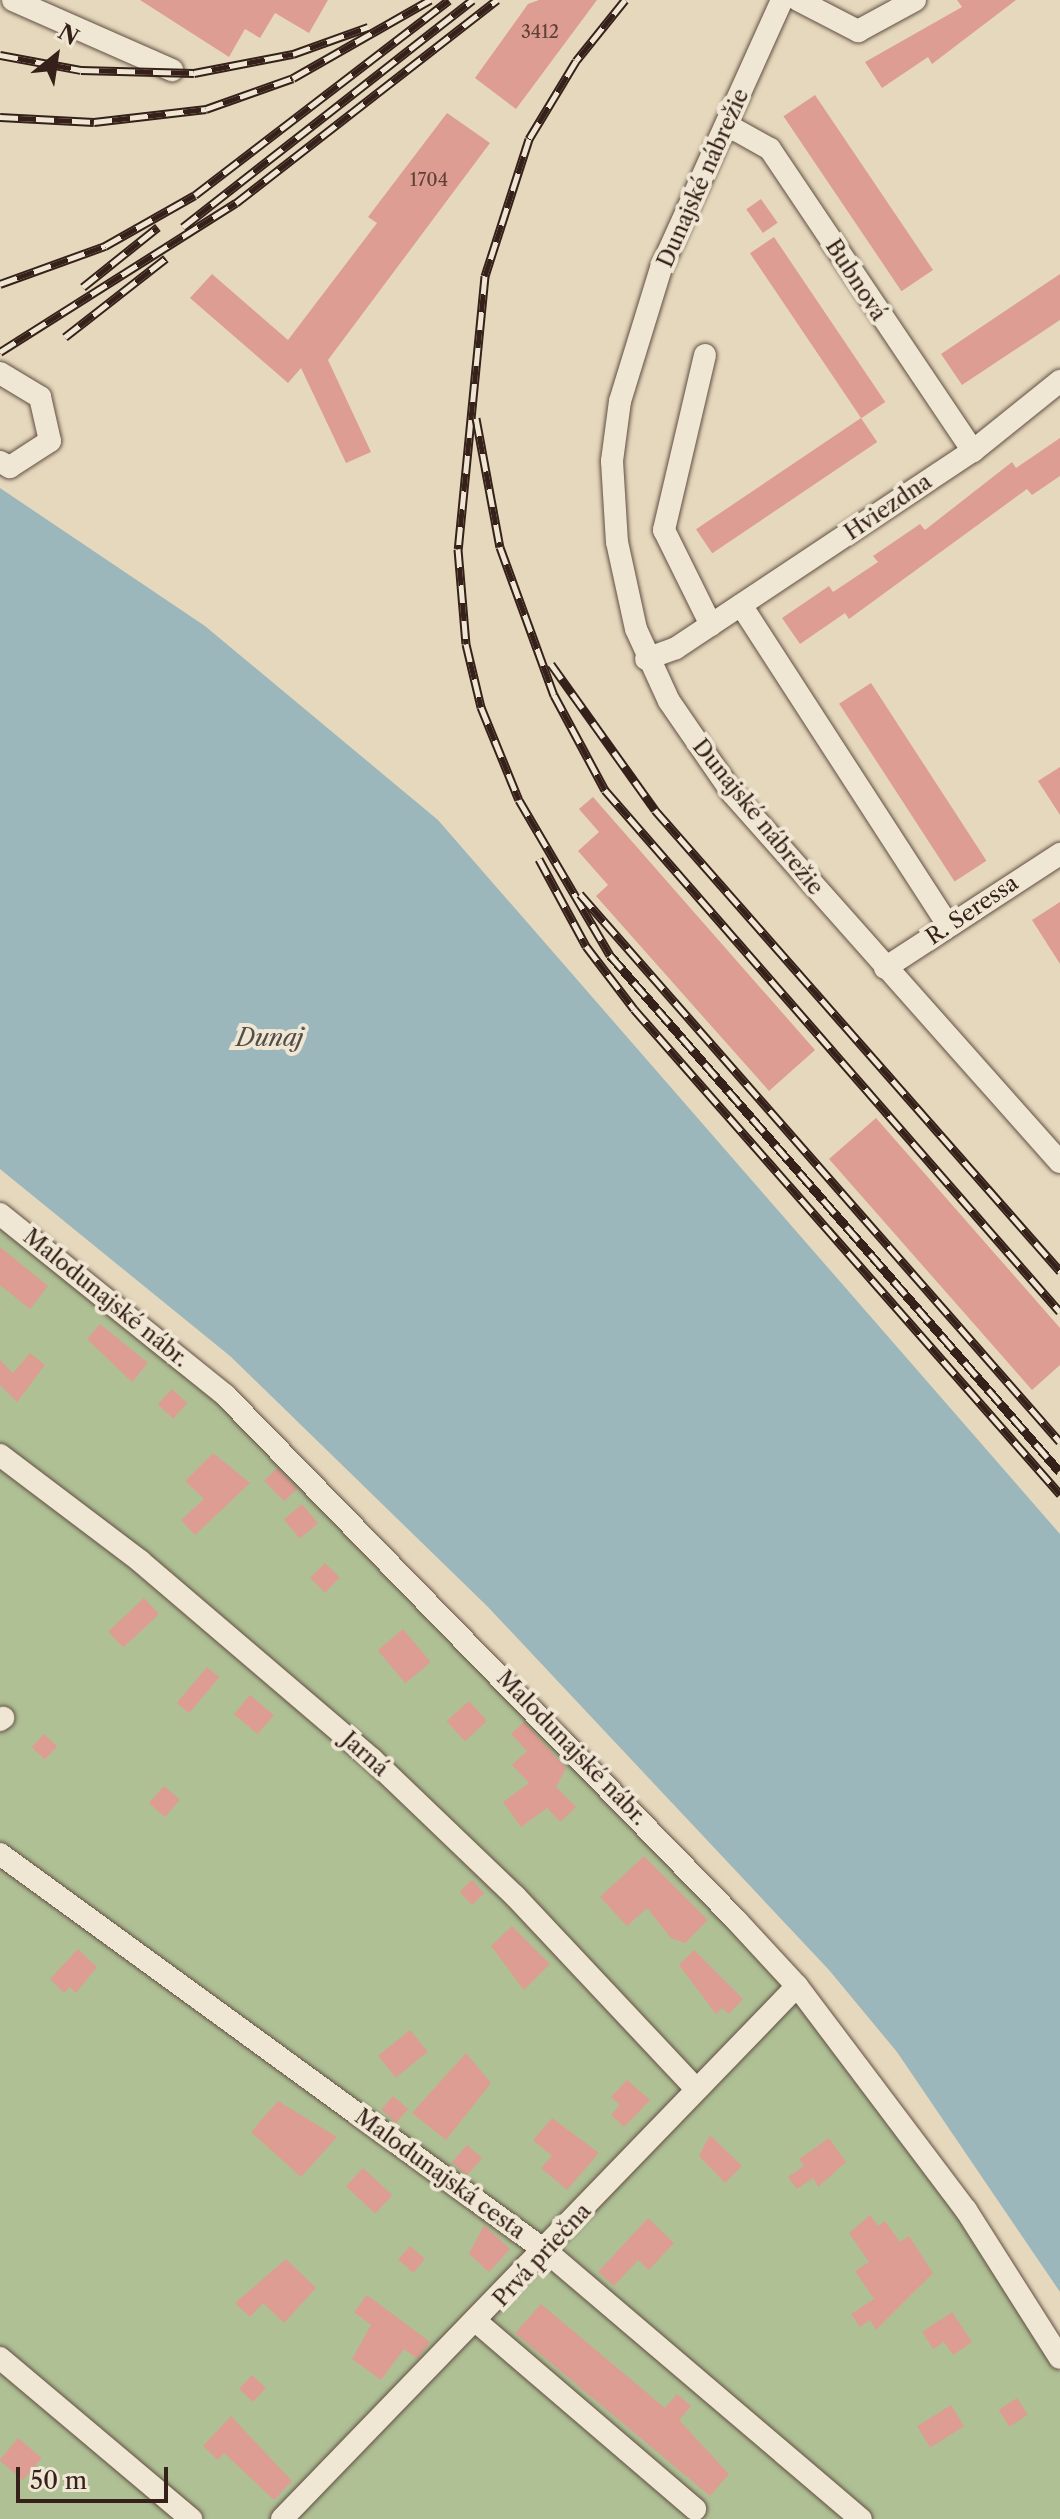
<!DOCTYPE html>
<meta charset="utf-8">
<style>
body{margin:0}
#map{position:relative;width:1060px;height:2519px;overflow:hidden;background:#e6d8bd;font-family:"Libre Caslon Text",serif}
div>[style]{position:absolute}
.green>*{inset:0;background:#afc095}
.water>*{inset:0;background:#9cb7bc}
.building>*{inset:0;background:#de9d92;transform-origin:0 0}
.roads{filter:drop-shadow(0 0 2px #614f42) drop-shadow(0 0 2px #614f42)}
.minor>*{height:22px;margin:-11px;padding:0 11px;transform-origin:11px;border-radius:11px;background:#efe6d4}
.rail>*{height:9px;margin-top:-4.5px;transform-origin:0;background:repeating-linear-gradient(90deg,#efe6d4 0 18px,#352119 0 36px);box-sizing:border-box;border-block:2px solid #352119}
span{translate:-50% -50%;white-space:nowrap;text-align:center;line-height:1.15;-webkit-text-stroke:8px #efe6d4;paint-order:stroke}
.number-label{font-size:18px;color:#5f4037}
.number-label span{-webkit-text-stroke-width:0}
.street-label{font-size:22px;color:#352119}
.water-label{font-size:24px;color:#544e4a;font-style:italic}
.north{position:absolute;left:16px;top:16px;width:80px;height:80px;-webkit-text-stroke:6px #efe6d4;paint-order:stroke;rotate:30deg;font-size:22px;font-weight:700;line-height:32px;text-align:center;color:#352119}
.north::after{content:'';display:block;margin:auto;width:28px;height:36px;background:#352119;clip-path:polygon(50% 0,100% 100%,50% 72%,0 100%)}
.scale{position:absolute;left:16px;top:2467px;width:152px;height:36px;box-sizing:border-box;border:4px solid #352119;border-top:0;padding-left:10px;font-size:24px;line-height:28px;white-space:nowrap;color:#352119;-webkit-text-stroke:6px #efe6d4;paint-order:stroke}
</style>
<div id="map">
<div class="green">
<i style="clip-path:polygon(0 1223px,204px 1390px,415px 1597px,792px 1992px,927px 2166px,1060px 2372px,1060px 2519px,0 2519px)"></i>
</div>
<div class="water">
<i style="clip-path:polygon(0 488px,205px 626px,438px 820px,1060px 1534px,1060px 2292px,897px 2052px,829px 1970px,488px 1607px,230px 1356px,0 1169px)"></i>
</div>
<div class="building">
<i style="clip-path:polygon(140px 0,328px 0,309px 33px,275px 13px,260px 38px,245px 29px,229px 57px)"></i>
<i style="clip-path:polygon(539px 0,597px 0,516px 109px,475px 78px,528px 4px)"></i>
<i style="clip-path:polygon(957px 0,1016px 0,932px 64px,928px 57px,882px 88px,865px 62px,962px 7px)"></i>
<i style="left:815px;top:95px;width:211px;height:38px;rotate:56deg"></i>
<i style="clip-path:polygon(447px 113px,490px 143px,328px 360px,371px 452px,346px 463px,301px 368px,288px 383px,190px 298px,212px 274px,288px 340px,377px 223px,368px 217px)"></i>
<i style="left:761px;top:199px;width:29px;height:18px;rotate:55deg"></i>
<i style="left:774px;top:237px;width:199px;height:29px;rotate:56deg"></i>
<i style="clip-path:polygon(1060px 274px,1060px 320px,962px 385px,941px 354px)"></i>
<i style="left:861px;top:418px;width:29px;height:199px;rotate:56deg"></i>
<i style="clip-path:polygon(1060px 438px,1060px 476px,1032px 495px,1027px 489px,849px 619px,845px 613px,800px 644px,782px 618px,829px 586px,833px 592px,878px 562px,873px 556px,920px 524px,925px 530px,1012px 462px,1016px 468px)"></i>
<i style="left:871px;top:683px;width:212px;height:38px;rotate:57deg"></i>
<i style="clip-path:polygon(1060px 767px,1060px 815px,1038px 781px)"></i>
<i style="clip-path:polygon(593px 797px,815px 1050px,769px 1091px,596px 896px,608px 885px,578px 851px,599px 832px,579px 809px)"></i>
<i style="clip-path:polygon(1060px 902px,1060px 964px,1032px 920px)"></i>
<i style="clip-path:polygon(876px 1118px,1060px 1328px,1060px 1365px,1032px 1390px,829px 1159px)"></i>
<i style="clip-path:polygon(0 1247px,48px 1286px,30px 1309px,0 1285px)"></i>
<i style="clip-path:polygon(100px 1324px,148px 1363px,132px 1382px,87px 1339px)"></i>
<i style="clip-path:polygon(30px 1353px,45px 1365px,17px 1402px,0 1385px,0 1360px,13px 1373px)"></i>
<i style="left:172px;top:1389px;width:21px;height:21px;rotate:43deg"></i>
<i style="clip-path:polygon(213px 1453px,250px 1483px,195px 1535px,181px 1520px,204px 1499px,185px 1481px)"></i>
<i style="left:277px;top:1468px;width:29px;height:18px;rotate:46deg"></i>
<i style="left:302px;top:1504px;width:25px;height:24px;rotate:50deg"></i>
<i style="left:325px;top:1563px;width:21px;height:21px;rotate:45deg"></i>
<i style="left:144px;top:1598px;width:22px;height:49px;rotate:47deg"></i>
<i style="left:403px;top:1629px;width:43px;height:33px;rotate:50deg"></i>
<i style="left:207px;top:1667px;width:16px;height:47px;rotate:40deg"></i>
<i style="left:250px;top:1695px;width:31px;height:25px;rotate:40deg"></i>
<i style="left:469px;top:1701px;width:27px;height:30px;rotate:48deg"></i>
<i style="clip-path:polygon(524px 1722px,566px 1768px,556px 1787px,576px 1807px,560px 1822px,547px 1808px,521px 1827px,503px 1802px,529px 1783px,512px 1765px,527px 1751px,511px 1734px)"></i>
<i style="left:44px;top:1734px;width:18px;height:18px;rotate:43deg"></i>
<i style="left:164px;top:1786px;width:21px;height:23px;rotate:41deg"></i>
<i style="clip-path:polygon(644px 1856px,708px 1920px,685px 1943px,671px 1938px,647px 1908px,627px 1926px,600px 1897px)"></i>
<i style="left:472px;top:1880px;width:18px;height:17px;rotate:47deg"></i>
<i style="clip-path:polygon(512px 1926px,550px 1964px,524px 1990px,491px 1946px)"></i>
<i style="clip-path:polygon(78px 1949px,97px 1967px,76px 1993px,70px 1987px,64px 1993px,50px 1979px)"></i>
<i style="clip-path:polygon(694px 1950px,743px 1999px,729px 2014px,722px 2008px,716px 2014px,679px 1965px)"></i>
<i style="left:410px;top:2030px;width:28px;height:41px;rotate:51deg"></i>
<i style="clip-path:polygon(466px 2053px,491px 2083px,446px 2140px,412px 2113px)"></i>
<i style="clip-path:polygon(627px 2080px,650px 2100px,624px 2127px,611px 2115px,620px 2105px,611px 2097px)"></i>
<i style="left:393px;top:2096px;width:20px;height:18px;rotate:41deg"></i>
<i style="clip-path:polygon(278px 2101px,337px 2137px,301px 2177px,251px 2132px)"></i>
<i style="clip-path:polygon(552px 2118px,599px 2153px,567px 2190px,541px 2168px,552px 2156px,533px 2140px)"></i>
<i style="clip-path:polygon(710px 2135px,742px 2166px,725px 2183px,699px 2156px)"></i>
<i style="clip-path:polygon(829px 2138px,846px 2162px,818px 2187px,813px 2178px,797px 2189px,788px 2177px,804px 2166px,799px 2159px)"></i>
<i style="left:467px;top:2145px;width:20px;height:23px;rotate:41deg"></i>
<i style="left:363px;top:2168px;width:40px;height:25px;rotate:43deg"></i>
<i style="clip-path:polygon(870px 2215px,878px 2226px,885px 2221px,900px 2242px,909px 2236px,933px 2273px,876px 2330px,870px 2320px,860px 2327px,851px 2314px,874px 2299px,855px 2271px,869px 2262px,849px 2233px)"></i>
<i style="clip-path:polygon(648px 2218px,674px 2243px,649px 2270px,638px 2260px,614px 2286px,598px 2272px)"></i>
<i style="clip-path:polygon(484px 2225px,510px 2249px,489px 2272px,469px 2254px)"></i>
<i style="left:410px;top:2246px;width:20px;height:18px;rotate:41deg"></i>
<i style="clip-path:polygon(286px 2259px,316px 2288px,284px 2323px,263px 2303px,250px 2317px,235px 2303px)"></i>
<i style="clip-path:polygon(367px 2295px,430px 2342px,417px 2359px,404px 2349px,381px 2380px,352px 2359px,371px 2325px,354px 2312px)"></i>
<i style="clip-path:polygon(541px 2304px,665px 2408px,677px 2394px,691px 2406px,679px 2420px,729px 2474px,710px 2496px,515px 2333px)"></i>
<i style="clip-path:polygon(952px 2312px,972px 2342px,953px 2355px,944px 2342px,933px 2349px,922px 2332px)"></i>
<i style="left:252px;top:2375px;width:19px;height:19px;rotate:43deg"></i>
<i style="left:1017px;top:2398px;width:20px;height:22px;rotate:57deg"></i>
<i style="left:951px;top:2405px;width:25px;height:40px;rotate:58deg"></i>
<i style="clip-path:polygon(231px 2416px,292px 2481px,274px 2500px,224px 2453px,218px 2460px,203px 2446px)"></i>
<i style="left:18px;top:2438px;width:31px;height:29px;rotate:40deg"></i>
</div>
<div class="roads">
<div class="minor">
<i style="left:13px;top:0;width:174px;rotate:23.8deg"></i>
<i style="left:782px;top:0;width:294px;rotate:114.3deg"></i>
<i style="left:661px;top:268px;width:139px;rotate:107.1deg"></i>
<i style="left:620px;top:401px;width:61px;rotate:97.6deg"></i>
<i style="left:612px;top:461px;width:81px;rotate:86.5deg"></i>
<i style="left:617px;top:542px;width:89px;rotate:77.7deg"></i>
<i style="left:636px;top:629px;width:79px;rotate:65.4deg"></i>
<i style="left:669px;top:701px;width:113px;rotate:55.5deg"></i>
<i style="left:733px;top:794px;width:492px;rotate:48.4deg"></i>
<i style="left:798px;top:0;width:68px;rotate:27.3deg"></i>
<i style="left:858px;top:31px;width:65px;rotate:-28.5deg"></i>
<i style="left:727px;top:125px;width:49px;rotate:29.2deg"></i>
<i style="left:770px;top:149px;width:364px;rotate:56.1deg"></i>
<i style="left:705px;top:355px;width:180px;rotate:103.2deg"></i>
<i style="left:664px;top:530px;width:106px;rotate:63.7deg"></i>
<i style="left:0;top:373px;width:47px;rotate:31deg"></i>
<i style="left:40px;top:397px;width:45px;rotate:77.2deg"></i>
<i style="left:50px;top:441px;width:48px;rotate:147deg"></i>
<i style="left:10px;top:467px;width:11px;rotate:-153deg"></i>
<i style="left:741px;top:605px;width:381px;rotate:57.1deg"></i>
<i style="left:646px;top:659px;width:32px;rotate:-20deg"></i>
<i style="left:676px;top:648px;width:356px;rotate:-33.6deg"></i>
<i style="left:973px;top:451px;width:112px;rotate:-38.8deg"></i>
<i style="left:885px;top:968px;width:209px;rotate:-33.1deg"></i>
<i style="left:0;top:1214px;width:289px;rotate:38.8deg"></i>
<i style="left:225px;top:1395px;width:734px;rotate:45.77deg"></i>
<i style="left:737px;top:1921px;width:88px;rotate:47.3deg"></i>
<i style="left:797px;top:1986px;width:281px;rotate:53deg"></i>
<i style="left:966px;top:2210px;width:175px;rotate:57.6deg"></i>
<i style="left:0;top:1455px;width:176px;rotate:37.1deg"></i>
<i style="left:140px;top:1561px;width:305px;rotate:40.5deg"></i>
<i style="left:372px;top:1759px;width:198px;rotate:43.8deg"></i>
<i style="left:515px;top:1896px;width:265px;rotate:46.8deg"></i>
<i style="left:0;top:1720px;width:4px;rotate:-34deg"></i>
<i style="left:0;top:1854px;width:676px;rotate:36.04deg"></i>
<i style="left:547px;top:2252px;width:412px;rotate:40.4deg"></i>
<i style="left:478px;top:2323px;width:286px;rotate:40.6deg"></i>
<i style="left:0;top:2358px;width:250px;rotate:40.1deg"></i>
<i style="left:282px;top:2519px;width:741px;rotate:-45.98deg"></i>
</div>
</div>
<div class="rail">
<i style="left:625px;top:0;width:78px;rotate:128.8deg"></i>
<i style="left:576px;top:61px;width:91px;rotate:121.1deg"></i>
<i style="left:529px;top:139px;width:144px;rotate:107.8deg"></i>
<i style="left:485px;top:276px;width:274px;rotate:95.6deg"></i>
<i style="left:458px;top:549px;width:95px;rotate:85.2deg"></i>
<i style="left:466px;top:644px;width:65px;rotate:76.6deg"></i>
<i style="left:481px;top:707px;width:100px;rotate:67.8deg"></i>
<i style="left:519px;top:800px;width:180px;rotate:59.6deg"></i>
<i style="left:610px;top:955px;width:685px;rotate:48.96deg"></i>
<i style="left:0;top:55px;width:82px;rotate:10.5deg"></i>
<i style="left:81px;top:70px;width:113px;rotate:1.5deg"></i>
<i style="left:194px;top:73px;width:101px;rotate:-10.9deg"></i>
<i style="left:293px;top:54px;width:80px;rotate:-19.8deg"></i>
<i style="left:0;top:117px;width:94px;rotate:3deg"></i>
<i style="left:94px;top:122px;width:113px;rotate:-6.6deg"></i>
<i style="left:206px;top:109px;width:92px;rotate:-19.6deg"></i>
<i style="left:293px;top:78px;width:158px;rotate:-29.7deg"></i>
<i style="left:183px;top:227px;width:368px;rotate:-38.1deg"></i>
<i style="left:0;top:284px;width:112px;rotate:-19.9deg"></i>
<i style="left:105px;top:246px;width:103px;rotate:-29.5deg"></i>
<i style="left:195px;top:195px;width:320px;rotate:-37.5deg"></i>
<i style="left:83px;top:287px;width:96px;rotate:-38.7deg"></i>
<i style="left:65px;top:337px;width:128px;rotate:-38deg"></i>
<i style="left:0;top:352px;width:279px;rotate:-32.3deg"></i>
<i style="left:236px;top:203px;width:331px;rotate:-37.9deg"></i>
<i style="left:476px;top:418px;width:131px;rotate:79.5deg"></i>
<i style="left:500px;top:547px;width:158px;rotate:70deg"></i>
<i style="left:554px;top:695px;width:108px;rotate:61.8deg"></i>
<i style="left:605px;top:790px;width:692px;rotate:48.92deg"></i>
<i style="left:551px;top:664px;width:179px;rotate:54.5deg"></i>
<i style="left:655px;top:810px;width:614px;rotate:48.7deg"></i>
<i style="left:539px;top:859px;width:99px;rotate:61.6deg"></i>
<i style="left:586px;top:946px;width:79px;rotate:52.7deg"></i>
<i style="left:634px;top:1009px;width:646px;rotate:48.71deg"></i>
<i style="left:580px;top:894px;width:728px;rotate:48.78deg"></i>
</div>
<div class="number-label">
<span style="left:540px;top:32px">3412</span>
<span style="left:429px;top:180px">1704</span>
</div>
<div class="street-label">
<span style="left:703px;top:178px;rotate:-66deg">Dunajské nábrežie</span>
<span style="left:856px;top:280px;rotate:57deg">Bubnová</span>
<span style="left:888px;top:507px;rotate:-34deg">Hviezdna</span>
<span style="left:758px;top:817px;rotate:51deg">Dunajské nábrežie</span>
<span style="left:972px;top:910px;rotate:-34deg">R. Seressa</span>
<span style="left:106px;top:1298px;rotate:39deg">Malodunajské nábr.</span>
<span style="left:572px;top:1748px;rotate:46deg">Malodunajské nábr.</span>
<span style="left:365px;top:1754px;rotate:42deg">Jarná</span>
<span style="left:440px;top:2174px;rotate:36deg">Malodunajská cesta</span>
<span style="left:542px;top:2255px;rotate:-47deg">Prvá priečna</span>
</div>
<div class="water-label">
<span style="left:270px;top:1038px">Dunaj</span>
</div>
<div class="north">N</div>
<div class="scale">50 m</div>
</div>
